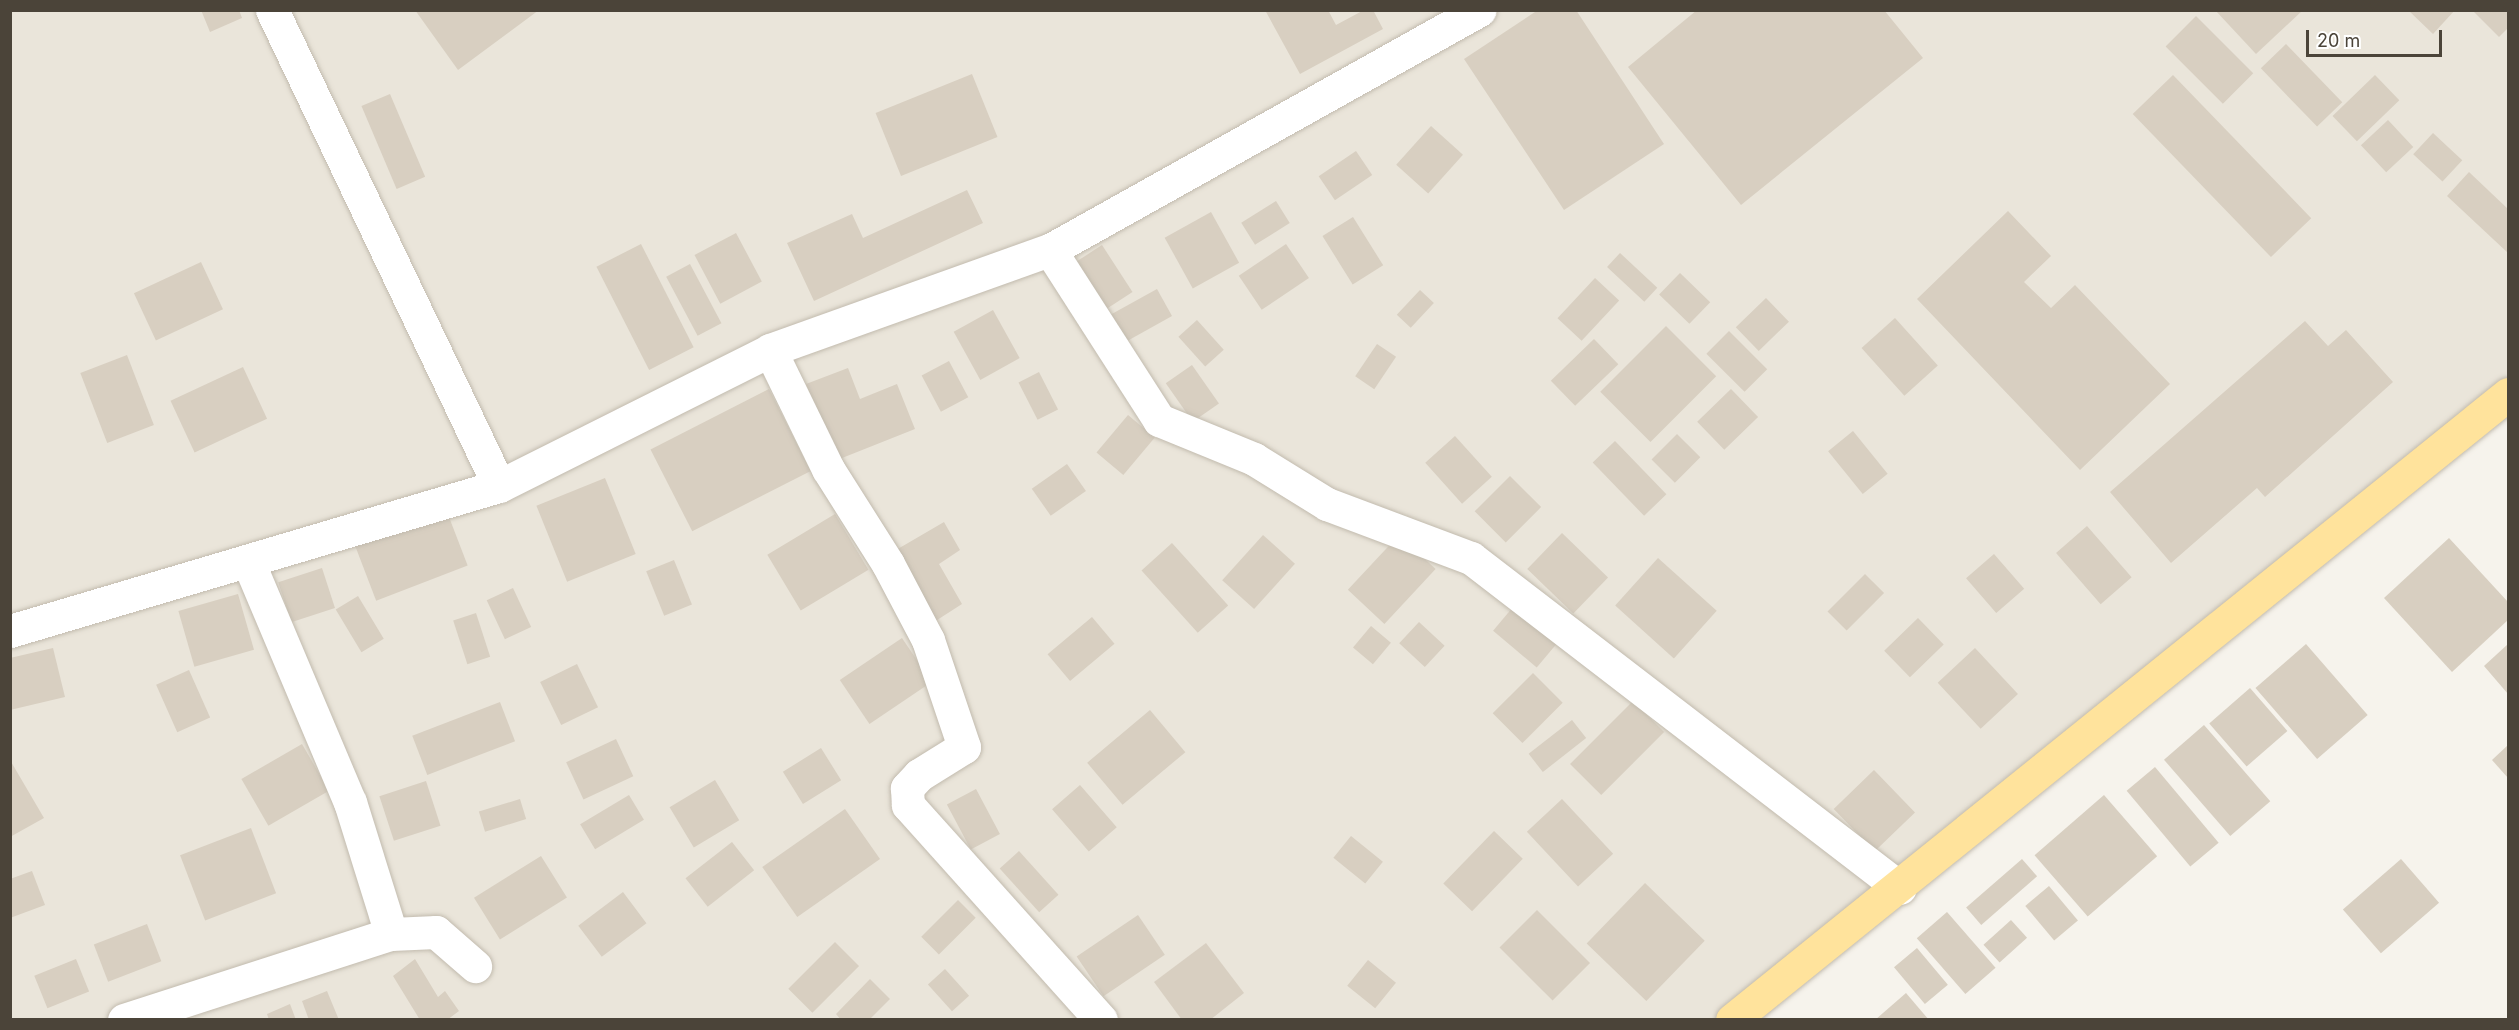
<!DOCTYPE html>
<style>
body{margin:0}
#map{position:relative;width:2519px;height:1030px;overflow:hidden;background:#f6f3ec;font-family:Inter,sans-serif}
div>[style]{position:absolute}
.residential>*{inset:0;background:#eae5da}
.building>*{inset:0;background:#d8cfc1;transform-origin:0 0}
.roads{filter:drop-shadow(0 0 2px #c2bbae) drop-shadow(0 0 2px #c2bbae)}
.minor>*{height:33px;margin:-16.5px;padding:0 16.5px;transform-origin:16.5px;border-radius:16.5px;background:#fff}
.major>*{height:33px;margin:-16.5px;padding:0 16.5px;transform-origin:16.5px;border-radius:16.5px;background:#ffe39c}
span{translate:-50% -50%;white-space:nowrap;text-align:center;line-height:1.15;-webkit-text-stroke:5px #fff;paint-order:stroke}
.frame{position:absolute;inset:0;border:12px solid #4b4439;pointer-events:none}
.scale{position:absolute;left:2306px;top:30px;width:136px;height:27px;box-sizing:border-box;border:3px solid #4b4439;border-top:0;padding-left:8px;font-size:18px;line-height:21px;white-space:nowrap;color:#4b4439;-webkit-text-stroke:4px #fff;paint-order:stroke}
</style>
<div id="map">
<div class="residential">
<i style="clip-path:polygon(10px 11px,2508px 11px,2508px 377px,1730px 1019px,11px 1019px)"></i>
</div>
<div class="building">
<i style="clip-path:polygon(201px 10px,239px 10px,242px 18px,210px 32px)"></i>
<i style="clip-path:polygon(415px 10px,539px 10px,458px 70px)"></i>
<i style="clip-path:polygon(1265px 10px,1328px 10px,1336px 25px,1364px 10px,1373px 10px,1383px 29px,1300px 74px)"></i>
<i style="clip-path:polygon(1538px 10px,1576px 10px,1664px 144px,1564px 210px,1464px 59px)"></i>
<i style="clip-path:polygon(1697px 10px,1884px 10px,1923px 58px,1741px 205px,1628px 67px)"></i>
<i style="clip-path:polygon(2215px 10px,2303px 10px,2256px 54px)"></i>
<i style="clip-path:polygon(2408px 10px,2455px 10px,2433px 34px)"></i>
<i style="clip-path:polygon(2472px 10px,2508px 10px,2508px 28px,2499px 37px)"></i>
<i style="left:2196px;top:16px;width:81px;height:43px;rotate:45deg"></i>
<i style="left:2286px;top:44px;width:81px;height:35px;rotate:46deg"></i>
<i style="left:972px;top:74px;width:68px;height:104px;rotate:68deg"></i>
<i style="left:2173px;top:75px;width:199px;height:56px;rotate:46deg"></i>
<i style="left:2375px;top:75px;width:35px;height:59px;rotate:46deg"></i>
<i style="left:390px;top:94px;width:90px;height:31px;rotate:67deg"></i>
<i style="left:2388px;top:120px;width:37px;height:37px;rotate:47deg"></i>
<i style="left:1431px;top:126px;width:43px;height:52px;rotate:42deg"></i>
<i style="left:2433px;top:133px;width:40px;height:29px;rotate:43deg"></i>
<i style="left:1356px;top:151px;width:29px;height:45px;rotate:56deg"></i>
<i style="clip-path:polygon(2469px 172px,2508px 209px,2508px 253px,2447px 196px)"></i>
<i style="clip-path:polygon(967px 190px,983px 223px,814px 301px,787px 243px,852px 214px,863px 238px)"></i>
<i style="left:1276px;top:201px;width:26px;height:41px;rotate:58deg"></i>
<i style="clip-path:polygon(2008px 211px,2051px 256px,2024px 282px,2051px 308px,2075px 285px,2170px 384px,2080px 470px,1917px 299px)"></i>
<i style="left:1211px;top:212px;width:58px;height:53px;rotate:61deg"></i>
<i style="left:1353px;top:217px;width:57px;height:36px;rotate:58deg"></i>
<i style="left:736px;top:233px;width:55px;height:47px;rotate:62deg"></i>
<i style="left:641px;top:244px;width:116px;height:50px;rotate:63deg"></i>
<i style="left:1286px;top:244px;width:41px;height:57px;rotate:56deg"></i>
<i style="left:1102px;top:245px;width:56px;height:33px;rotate:57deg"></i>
<i style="left:1620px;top:253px;width:51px;height:19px;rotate:43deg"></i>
<i style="left:201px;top:262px;width:52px;height:74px;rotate:65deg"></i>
<i style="left:690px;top:264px;width:67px;height:27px;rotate:62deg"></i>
<i style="left:1680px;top:273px;width:42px;height:30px;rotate:44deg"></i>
<i style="left:1595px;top:278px;width:33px;height:55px;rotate:43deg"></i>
<i style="left:1157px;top:289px;width:31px;height:61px;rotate:61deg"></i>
<i style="left:1420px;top:290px;width:19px;height:34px;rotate:43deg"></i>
<i style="left:1766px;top:298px;width:33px;height:42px;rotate:46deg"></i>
<i style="left:993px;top:310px;width:55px;height:45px;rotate:61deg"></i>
<i style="left:1895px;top:318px;width:64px;height:45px;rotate:48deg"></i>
<i style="left:1197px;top:320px;width:40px;height:25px;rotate:48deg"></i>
<i style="clip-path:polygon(2305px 321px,2328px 346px,2346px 330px,2393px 382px,2265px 497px,2257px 488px,2171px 563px,2110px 492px)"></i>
<i style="left:1666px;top:326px;width:71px;height:93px;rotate:45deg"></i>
<i style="left:1729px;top:331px;width:54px;height:32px;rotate:45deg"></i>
<i style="left:1594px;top:339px;width:35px;height:60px;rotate:46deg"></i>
<i style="left:1377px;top:344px;width:23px;height:39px;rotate:34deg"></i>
<i style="left:127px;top:355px;width:75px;height:50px;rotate:69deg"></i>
<i style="left:949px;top:361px;width:41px;height:31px;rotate:62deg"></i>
<i style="left:1192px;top:365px;width:47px;height:32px;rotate:55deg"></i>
<i style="left:243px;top:367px;width:57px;height:80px;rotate:65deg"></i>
<i style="clip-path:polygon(848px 368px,860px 399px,897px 384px,915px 429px,837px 460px,806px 384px)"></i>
<i style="left:1039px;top:372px;width:42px;height:23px;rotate:63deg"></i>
<i style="left:769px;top:389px;width:92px;height:133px;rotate:63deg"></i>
<i style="left:1731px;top:389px;width:39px;height:47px;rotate:46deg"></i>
<i style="left:1128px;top:415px;width:35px;height:49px;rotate:40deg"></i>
<i style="left:1853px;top:431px;width:55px;height:32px;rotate:51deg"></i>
<i style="left:1677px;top:434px;width:33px;height:36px;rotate:45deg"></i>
<i style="left:1455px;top:436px;width:55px;height:40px;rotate:48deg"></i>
<i style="left:1615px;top:441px;width:74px;height:31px;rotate:46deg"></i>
<i style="left:1067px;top:464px;width:33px;height:43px;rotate:55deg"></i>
<i style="left:1510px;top:476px;width:44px;height:50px;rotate:45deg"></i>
<i style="left:605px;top:478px;width:82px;height:74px;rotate:68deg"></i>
<i style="left:444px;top:504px;width:66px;height:98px;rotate:69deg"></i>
<i style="left:835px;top:514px;width:65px;height:79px;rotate:59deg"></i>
<i style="clip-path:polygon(944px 522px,960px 550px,939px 564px,962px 604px,934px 622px,896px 550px)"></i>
<i style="left:2087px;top:526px;width:68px;height:41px;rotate:49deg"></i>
<i style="left:1562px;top:533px;width:64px;height:50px;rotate:44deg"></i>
<i style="left:1263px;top:535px;width:43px;height:61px;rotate:42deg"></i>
<i style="left:1399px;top:535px;width:50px;height:75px;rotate:43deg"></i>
<i style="clip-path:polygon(2449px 538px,2508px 602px,2508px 620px,2452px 672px,2384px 598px)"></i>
<i style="left:1172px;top:543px;width:84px;height:41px;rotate:48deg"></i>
<i style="left:1994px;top:554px;width:46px;height:37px;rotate:49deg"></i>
<i style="left:1658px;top:558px;width:79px;height:64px;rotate:42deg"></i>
<i style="left:674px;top:560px;width:48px;height:30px;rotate:68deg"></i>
<i style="left:322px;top:568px;width:42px;height:46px;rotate:72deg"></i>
<i style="left:1865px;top:574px;width:27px;height:53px;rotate:45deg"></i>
<i style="left:513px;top:588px;width:43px;height:29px;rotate:65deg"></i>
<i style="left:238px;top:594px;width:58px;height:62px;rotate:74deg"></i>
<i style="left:358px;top:596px;width:50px;height:26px;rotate:59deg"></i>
<i style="left:1513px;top:607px;width:57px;height:31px;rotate:40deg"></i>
<i style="left:476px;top:613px;width:46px;height:24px;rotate:72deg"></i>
<i style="left:1092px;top:617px;width:35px;height:58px;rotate:50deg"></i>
<i style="left:1918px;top:618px;width:37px;height:47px;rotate:46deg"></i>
<i style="left:1419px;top:622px;width:35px;height:29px;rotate:43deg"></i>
<i style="left:1371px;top:626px;width:26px;height:28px;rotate:40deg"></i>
<i style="left:902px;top:638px;width:53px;height:75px;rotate:56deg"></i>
<i style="left:2306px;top:644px;width:94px;height:67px;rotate:49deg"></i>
<i style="clip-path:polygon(2508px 644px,2508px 694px,2484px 666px)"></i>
<i style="clip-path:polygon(53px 648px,65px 697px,10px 710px,10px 658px)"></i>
<i style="left:1975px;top:648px;width:63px;height:51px;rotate:47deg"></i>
<i style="left:577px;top:664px;width:48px;height:41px;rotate:64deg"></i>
<i style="left:189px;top:670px;width:52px;height:36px;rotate:66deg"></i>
<i style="left:1533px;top:673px;width:42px;height:57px;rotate:45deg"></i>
<i style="left:2250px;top:688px;width:57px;height:54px;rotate:49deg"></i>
<i style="left:1633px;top:701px;width:44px;height:89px;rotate:45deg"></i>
<i style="left:500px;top:702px;width:42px;height:94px;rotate:69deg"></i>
<i style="left:1150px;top:710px;width:55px;height:82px;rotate:50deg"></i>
<i style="left:1572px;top:720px;width:23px;height:55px;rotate:52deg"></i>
<i style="left:2204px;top:725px;width:101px;height:53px;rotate:49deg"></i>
<i style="left:616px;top:739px;width:41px;height:55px;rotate:65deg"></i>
<i style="left:302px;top:744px;width:54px;height:70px;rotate:60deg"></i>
<i style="clip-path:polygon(2508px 745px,2508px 778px,2492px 760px)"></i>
<i style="left:821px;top:748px;width:38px;height:45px;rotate:58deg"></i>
<i style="clip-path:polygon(10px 760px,44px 818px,10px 837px)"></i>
<i style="left:2155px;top:767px;width:99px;height:37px;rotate:50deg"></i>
<i style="left:1874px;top:770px;width:59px;height:56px;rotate:46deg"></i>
<i style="left:715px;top:780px;width:47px;height:53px;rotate:59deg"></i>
<i style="left:426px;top:781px;width:47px;height:49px;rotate:72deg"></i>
<i style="left:1080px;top:785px;width:56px;height:37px;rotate:49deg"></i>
<i style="left:976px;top:789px;width:51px;height:33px;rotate:62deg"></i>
<i style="left:629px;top:795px;width:29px;height:57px;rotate:59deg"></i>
<i style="left:2104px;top:795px;width:81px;height:92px;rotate:49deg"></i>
<i style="left:520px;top:799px;width:21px;height:43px;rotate:73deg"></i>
<i style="left:1562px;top:799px;width:75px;height:48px;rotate:47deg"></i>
<i style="left:845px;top:809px;width:61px;height:101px;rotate:55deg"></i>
<i style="left:251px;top:828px;width:70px;height:76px;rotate:69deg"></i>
<i style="left:1494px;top:831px;width:40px;height:73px;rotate:44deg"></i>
<i style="left:1351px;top:836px;width:41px;height:28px;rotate:39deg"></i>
<i style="left:732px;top:842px;width:36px;height:59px;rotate:52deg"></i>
<i style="left:1019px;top:851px;width:59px;height:26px;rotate:48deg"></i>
<i style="left:541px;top:856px;width:49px;height:79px;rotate:58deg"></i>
<i style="left:2022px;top:859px;width:23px;height:74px;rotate:49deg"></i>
<i style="left:2401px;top:859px;width:58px;height:77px;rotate:49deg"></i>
<i style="clip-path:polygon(32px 871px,45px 905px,10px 918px,10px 879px)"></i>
<i style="left:1645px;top:883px;width:83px;height:84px;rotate:44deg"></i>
<i style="left:2049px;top:886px;width:45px;height:31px;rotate:50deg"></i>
<i style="left:623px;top:892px;width:39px;height:56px;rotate:53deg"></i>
<i style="left:958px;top:900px;width:25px;height:52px;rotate:45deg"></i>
<i style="left:1537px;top:910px;width:75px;height:53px;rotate:45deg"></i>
<i style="left:1947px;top:912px;width:74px;height:40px;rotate:49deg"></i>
<i style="left:1138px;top:915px;width:48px;height:74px;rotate:56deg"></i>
<i style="left:2011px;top:920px;width:24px;height:37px;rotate:48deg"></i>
<i style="left:147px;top:924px;width:40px;height:57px;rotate:69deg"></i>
<i style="left:835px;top:942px;width:34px;height:66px;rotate:45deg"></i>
<i style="clip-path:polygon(1206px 943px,1244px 993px,1210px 1020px,1182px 1020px,1154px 982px)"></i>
<i style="left:1917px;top:948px;width:48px;height:30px;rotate:50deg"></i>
<i style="left:76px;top:959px;width:35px;height:45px;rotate:68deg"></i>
<i style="clip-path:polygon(415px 959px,438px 997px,445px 991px,459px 1011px,447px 1020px,420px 1020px,393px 976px)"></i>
<i style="left:1368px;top:960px;width:36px;height:33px;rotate:39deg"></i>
<i style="left:945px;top:969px;width:36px;height:23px;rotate:48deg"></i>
<i style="clip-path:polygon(870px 979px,890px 999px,869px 1020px,841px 1020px,836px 1014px)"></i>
<i style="clip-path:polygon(327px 991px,339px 1020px,309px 1020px,302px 1001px)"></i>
<i style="clip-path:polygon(1906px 993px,1929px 1020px,1875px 1020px)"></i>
<i style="clip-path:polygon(290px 1004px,296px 1020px,269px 1020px,267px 1014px)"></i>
</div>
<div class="roads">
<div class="minor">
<i style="left:272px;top:10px;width:527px;rotate:64.5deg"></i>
<i style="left:1050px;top:250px;width:202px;rotate:57.3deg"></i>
<i style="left:1159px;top:420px;width:103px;rotate:22.3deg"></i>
<i style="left:1254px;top:459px;width:86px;rotate:31.7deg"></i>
<i style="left:1327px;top:504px;width:154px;rotate:20.6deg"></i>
<i style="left:1471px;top:558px;width:541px;rotate:37.57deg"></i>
<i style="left:770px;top:350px;width:132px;rotate:64deg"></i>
<i style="left:828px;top:469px;width:112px;rotate:57.7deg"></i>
<i style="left:888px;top:564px;width:86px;rotate:62.2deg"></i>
<i style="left:928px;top:640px;width:113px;rotate:71.4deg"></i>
<i style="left:964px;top:747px;width:53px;rotate:148.1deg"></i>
<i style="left:919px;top:775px;width:18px;rotate:133deg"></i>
<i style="left:907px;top:788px;width:17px;rotate:87deg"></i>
<i style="left:908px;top:805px;width:289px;rotate:48.1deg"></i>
<i style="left:248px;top:561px;width:262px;rotate:67.1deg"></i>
<i style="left:350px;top:802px;width:138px;rotate:72.7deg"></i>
<i style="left:10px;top:631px;width:510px;rotate:-16.52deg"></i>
<i style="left:499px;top:486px;width:303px;rotate:-26.6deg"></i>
<i style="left:770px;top:350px;width:297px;rotate:-19.7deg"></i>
<i style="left:1050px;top:250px;width:492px;rotate:-29.2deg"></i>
<i style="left:124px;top:1020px;width:281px;rotate:-17.9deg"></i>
<i style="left:391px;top:934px;width:45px;rotate:-2.5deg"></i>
<i style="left:436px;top:932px;width:52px;rotate:41.1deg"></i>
</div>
<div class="major">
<i style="left:1732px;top:1020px;width:997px;rotate:-38.89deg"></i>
</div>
</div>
<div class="frame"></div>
<div class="scale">20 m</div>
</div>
